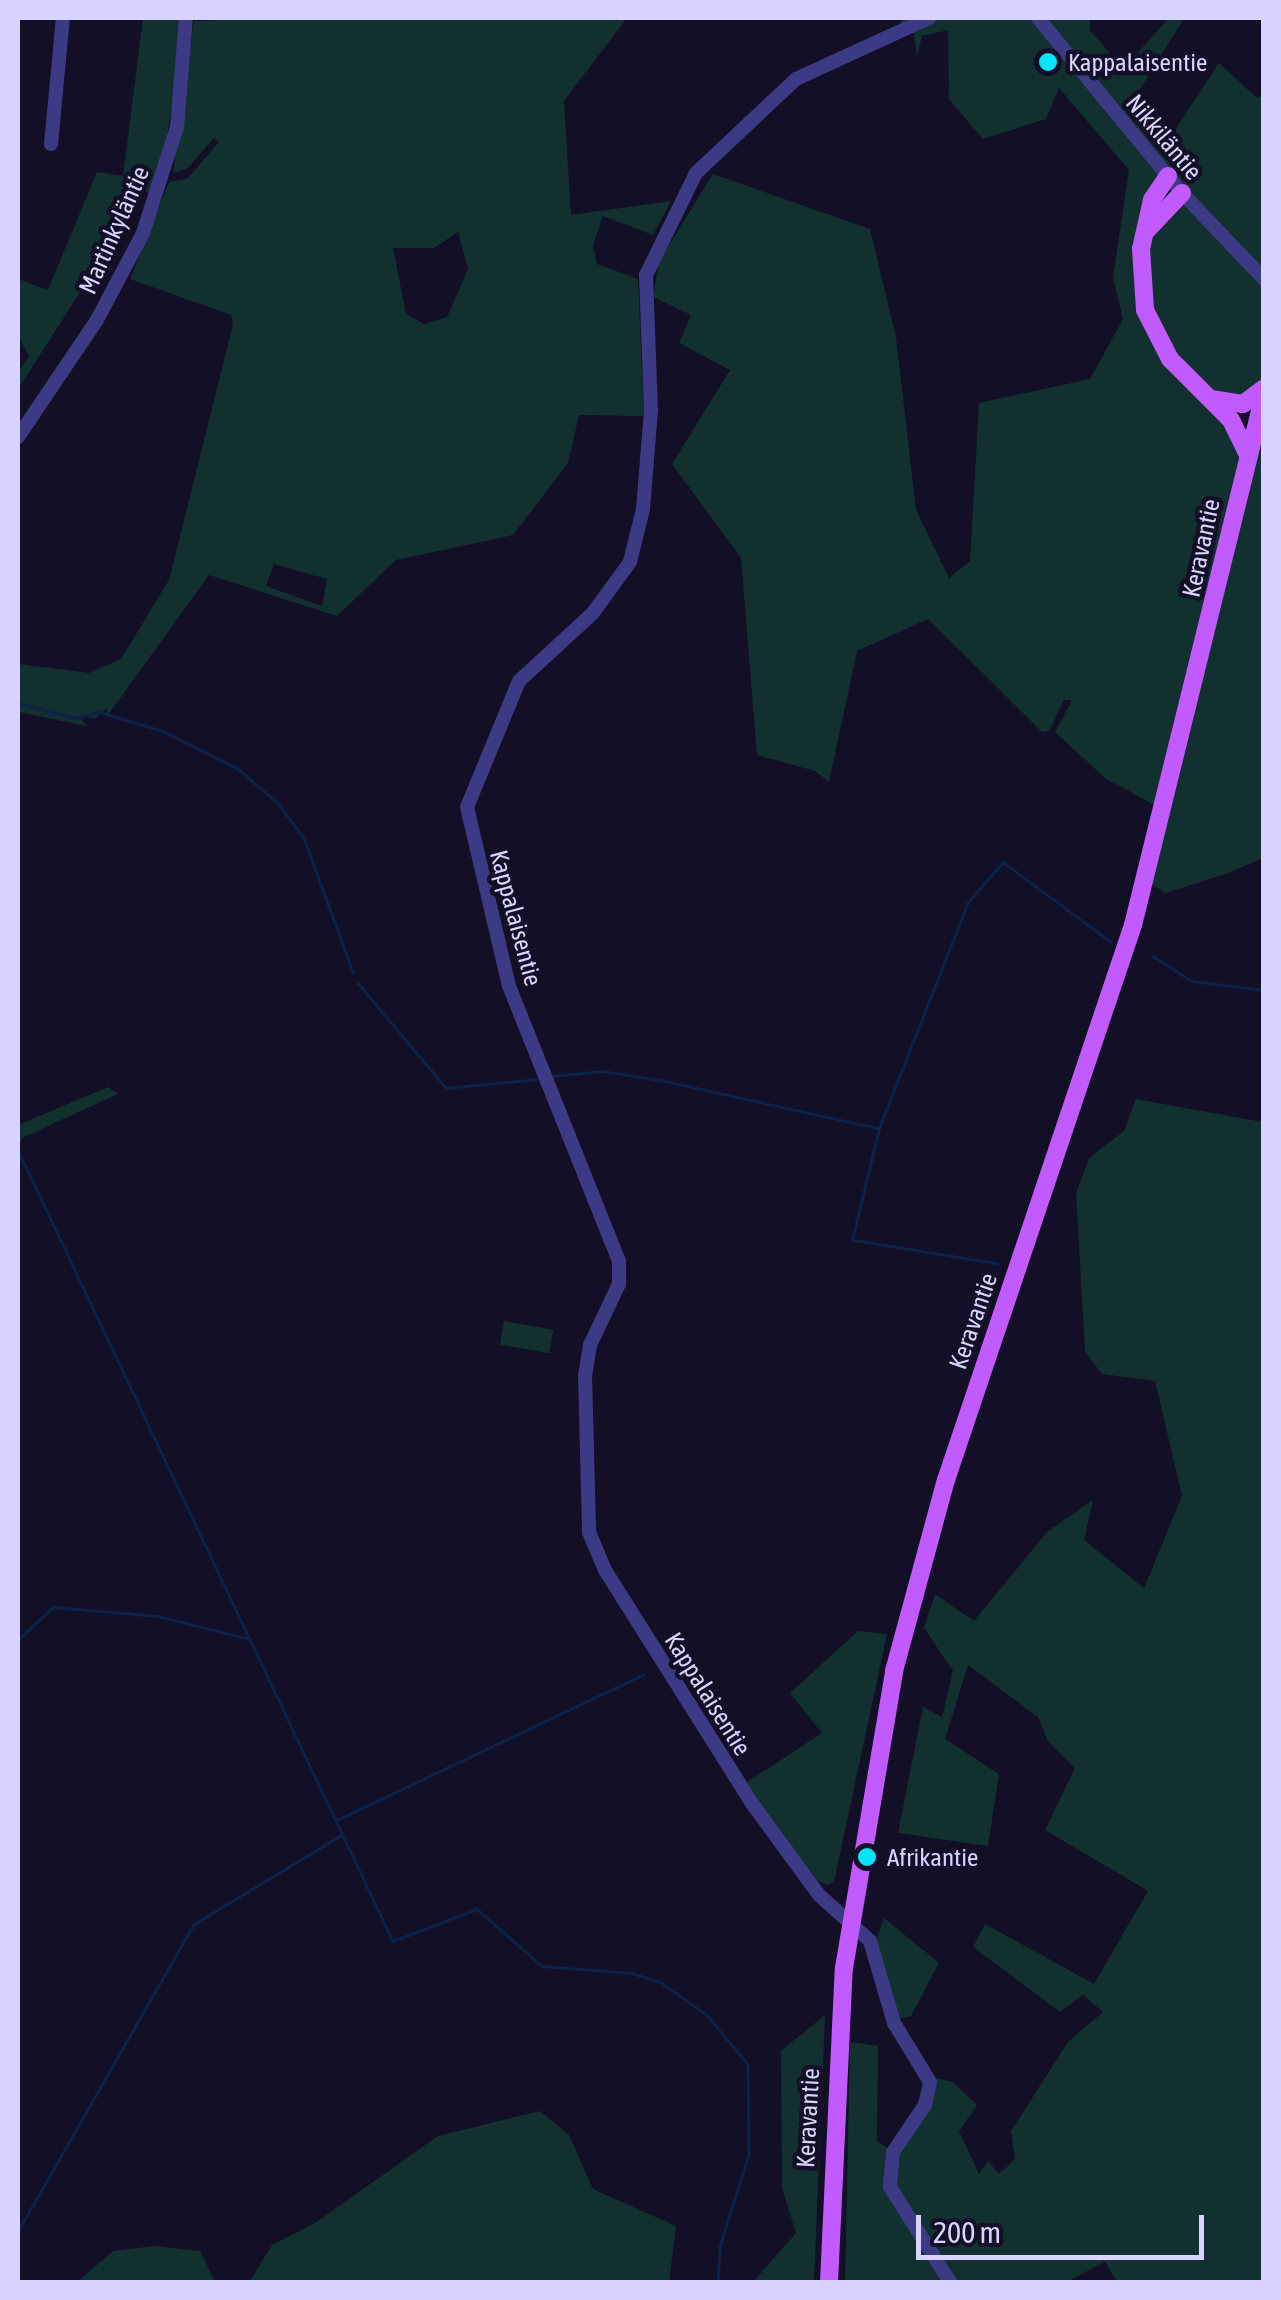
<!DOCTYPE html>
<meta charset="utf-8">
<style>
body{margin:0}
#map{position:relative;width:1281px;height:2300px;overflow:hidden;background:#130f26;font-family:"Asap Condensed",sans-serif}
div>[style]{position:absolute}
.green>*{inset:0;background:#12302f;transform-origin:0 0}
.stream>*{height:2.5px;margin:-1.25px;padding:0 1.25px;transform-origin:1.25px;border-radius:1.25px;background:#0c2248}
.minor>*{height:14px;margin:-7px;padding:0 7px;transform-origin:7px;border-radius:7px;background:#3d3a85}
.major>*{height:18px;margin:-9px;padding:0 9px;transform-origin:9px;border-radius:9px;background:#c25bff}
.dots>*{width:28px;height:28px;translate:-50% -50%;box-sizing:border-box;border:5px solid #130f26;border-radius:50%}
span{translate:-50% -50%;white-space:nowrap;text-align:center;line-height:1.15;-webkit-text-stroke:9px #130f26;paint-order:stroke}
.poi-label{font-size:25px;color:#d9d4ff}
.left{translate:0 -50%;text-align:left}
.street-label{font-size:25px;color:#d9d4ff}
.frame{position:absolute;inset:0;border:20px solid #d9d4ff;pointer-events:none}
.scale{position:absolute;left:916px;top:2215px;width:288px;height:45px;box-sizing:border-box;border:5px solid #d9d4ff;border-top:0;padding-left:12px;font-size:30px;line-height:35px;white-space:nowrap;color:#d9d4ff;-webkit-text-stroke:8px #130f26;paint-order:stroke}
</style>
<div id="map">
<div class="green">
<i style="clip-path:polygon(143px 18px,186px 18px,158px 193px,124px 189px,102px 258px,18px 389px,18px 373px,29px 356px,18px 336px,18px 279px,48px 290px,97px 172px,123px 176px)"></i>
<i style="clip-path:polygon(evenodd,275px 18px,627px 18px,564px 101px,571px 215px,671px 201px,653px 235px,603px 216px,593px 245px,597px 264px,638px 279px,644px 416px,579px 415px,568px 463px,513px 535px,396px 560px,337px 616px,209px 575px,108px 715px,107px 708px,95px 718px,79px 717px,87px 726px,18px 712px,18px 664px,89px 673px,121px 659px,169px 580px,233px 324px,231px 315px,130px 279px,169px 182px,187px 179px,219px 142px,214px 138px,187px 169px,173px 173px,194px 21px,275px 18px,458px 232px,468px 269px,447px 317px,424px 324px,406px 314px,393px 248px,434px 248px,458px 232px,275px 18px,274px 564px,327px 579px,322px 606px,266px 586px,274px 564px)"></i>
<i style="clip-path:polygon(evenodd,903px 18px,1090px 18px,1090px 30px,1123px 69px,1169px 18px,1184px 18px,1133px 101px,1173px 133px,1219px 63px,1257px 98px,1263px 95px,1263px 387px,1232px 405px,1247px 451px,1263px 395px,1263px 858px,1228px 873px,1166px 893px,1146px 881px,1165px 811px,1105px 778px,1055px 732px,1072px 700px,1064px 700px,1049px 731px,1042px 732px,928px 619px,857px 651px,829px 782px,815px 771px,757px 755px,741px 558px,672px 464px,730px 370px,679px 343px,691px 315px,653px 297px,659px 261px,713px 174px,870px 229px,896px 337px,916px 510px,949px 578px,970px 561px,979px 403px,1090px 379px,1123px 319px,1113px 277px,1129px 170px,1059px 88px,1046px 119px,983px 139px,949px 99px,948px 30px,922px 36px,917px 56px,913px 28px,894px 35px,903px 18px,1168px 177px,1182px 193px,1143px 233px,1168px 177px)"></i>
<i style="clip-path:polygon(108px 1087px,118px 1094px,22px 1138px,18px 1149px,18px 1125px)"></i>
<i style="clip-path:polygon(1136px 1099px,1263px 1122px,1263px 2282px,1117px 2282px,1105px 2262px,1066px 2282px,845px 2282px,850px 2042px,878px 2046px,877px 2141px,896px 2154px,929px 2102px,936px 2078px,953px 2082px,977px 2105px,959px 2131px,979px 2174px,988px 2161px,999px 2174px,1015px 2159px,1011px 2131px,1068px 2042px,1103px 2012px,1083px 1995px,1060px 2012px,973px 1947px,985px 1924px,1094px 1984px,1148px 1891px,1045px 1830px,1075px 1768px,1048px 1741px,1038px 1717px,968px 1665px,945px 1739px,999px 1774px,988px 1846px,898px 1833px,923px 1707px,942px 1717px,953px 1671px,924px 1628px,935px 1594px,974px 1621px,1047px 1532px,1093px 1500px,1084px 1540px,1144px 1588px,1182px 1496px,1155px 1381px,1102px 1374px,1085px 1352px,1076px 1193px,1089px 1158px,1124px 1131px)"></i>
<i style="left:504px;top:1321px;width:50px;height:24px;rotate:10deg"></i>
<i style="clip-path:polygon(858px 1631px,887px 1634px,834px 1882px,827px 1885px,817px 1880px,744px 1784px,822px 1733px,790px 1693px)"></i>
<i style="clip-path:polygon(884px 1918px,939px 1963px,911px 2016px,897px 2019px,875px 1942px)"></i>
<i style="clip-path:polygon(825px 2015px,814px 2282px,753px 2282px,796px 2233px,782px 2188px,781px 2051px)"></i>
<i style="clip-path:polygon(540px 2111px,569px 2135px,593px 2189px,676px 2226px,669px 2282px,249px 2282px,272px 2245px,315px 2223px,438px 2136px)"></i>
<i style="clip-path:polygon(154px 2246px,200px 2251px,215px 2282px,77px 2282px,113px 2251px)"></i>
</div>
<div class="stream">
<i style="left:18px;top:703px;width:59px;rotate:14.7deg"></i>
<i style="left:75px;top:718px;width:25px;rotate:-14deg"></i>
<i style="left:99px;top:712px;width:67px;rotate:16.5deg"></i>
<i style="left:163px;top:731px;width:83px;rotate:26.6deg"></i>
<i style="left:237px;top:768px;width:54px;rotate:40.5deg"></i>
<i style="left:278px;top:803px;width:44px;rotate:53.4deg"></i>
<i style="left:304px;top:838px;width:143px;rotate:69.9deg"></i>
<i style="left:1153px;top:956px;width:46px;rotate:32.7deg"></i>
<i style="left:1192px;top:981px;width:73px;rotate:7.1deg"></i>
<i style="left:358px;top:983px;width:137px;rotate:50deg"></i>
<i style="left:446px;top:1088px;width:91px;rotate:-5.6deg"></i>
<i style="left:553px;top:1076px;width:49px;rotate:-5.8deg"></i>
<i style="left:602px;top:1071px;width:64px;rotate:9deg"></i>
<i style="left:665px;top:1081px;width:217px;rotate:12.5deg"></i>
<i style="left:20px;top:1154px;width:871px;rotate:64.64deg"></i>
<i style="left:393px;top:1941px;width:90px;rotate:-20.9deg"></i>
<i style="left:477px;top:1909px;width:86px;rotate:41.2deg"></i>
<i style="left:542px;top:1966px;width:90px;rotate:4.4deg"></i>
<i style="left:632px;top:1973px;width:32px;rotate:18deg"></i>
<i style="left:662px;top:1983px;width:55px;rotate:35.4deg"></i>
<i style="left:707px;top:2015px;width:64px;rotate:50.1deg"></i>
<i style="left:748px;top:2064px;width:90px;rotate:89.4deg"></i>
<i style="left:749px;top:2154px;width:97px;rotate:107.3deg"></i>
<i style="left:720px;top:2247px;width:35px;rotate:93deg"></i>
<i style="left:998px;top:1264px;width:148px;rotate:-170.7deg"></i>
<i style="left:852px;top:1240px;width:115px;rotate:-76.4deg"></i>
<i style="left:879px;top:1128px;width:243px;rotate:-68.5deg"></i>
<i style="left:968px;top:902px;width:53px;rotate:-48.8deg"></i>
<i style="left:1003px;top:862px;width:134px;rotate:36.5deg"></i>
<i style="left:18px;top:1640px;width:48px;rotate:-43.3deg"></i>
<i style="left:53px;top:1607px;width:105px;rotate:4.9deg"></i>
<i style="left:158px;top:1616px;width:95px;rotate:14deg"></i>
<i style="left:337px;top:1820px;width:339px;rotate:-25.4deg"></i>
<i style="left:18px;top:2231px;width:354px;rotate:-60.2deg"></i>
<i style="left:194px;top:1924px;width:170px;rotate:-31.1deg"></i>
</div>
<div class="minor">
<i style="left:929px;top:18px;width:146px;rotate:155.4deg"></i>
<i style="left:796px;top:79px;width:137px;rotate:136.8deg"></i>
<i style="left:696px;top:173px;width:114px;rotate:116.1deg"></i>
<i style="left:646px;top:275px;width:135px;rotate:87.9deg"></i>
<i style="left:651px;top:410px;width:99px;rotate:94.6deg"></i>
<i style="left:643px;top:509px;width:55px;rotate:103.8deg"></i>
<i style="left:630px;top:562px;width:63px;rotate:126deg"></i>
<i style="left:593px;top:613px;width:100px;rotate:137.4deg"></i>
<i style="left:519px;top:681px;width:136px;rotate:112.4deg"></i>
<i style="left:467px;top:807px;width:184px;rotate:76.8deg"></i>
<i style="left:509px;top:986px;width:296px;rotate:68.2deg"></i>
<i style="left:619px;top:1261px;width:23px;rotate:90deg"></i>
<i style="left:619px;top:1284px;width:68px;rotate:115.4deg"></i>
<i style="left:590px;top:1345px;width:30px;rotate:99deg"></i>
<i style="left:585px;top:1375px;width:157px;rotate:88.5deg"></i>
<i style="left:589px;top:1532px;width:41px;rotate:67.2deg"></i>
<i style="left:605px;top:1570px;width:274px;rotate:57.8deg"></i>
<i style="left:751px;top:1802px;width:115px;rotate:53.8deg"></i>
<i style="left:819px;top:1895px;width:69px;rotate:42deg"></i>
<i style="left:870px;top:1941px;width:85px;rotate:73.7deg"></i>
<i style="left:894px;top:2023px;width:69px;rotate:58.6deg"></i>
<i style="left:930px;top:2082px;width:24px;rotate:102deg"></i>
<i style="left:925px;top:2105px;width:57px;rotate:124.2deg"></i>
<i style="left:893px;top:2152px;width:35px;rotate:95deg"></i>
<i style="left:890px;top:2187px;width:112px;rotate:57.7deg"></i>
<i style="left:1038px;top:18px;width:227px;rotate:50.6deg"></i>
<i style="left:1182px;top:193px;width:119px;rotate:46.4deg"></i>
<i style="left:51px;top:144px;width:127px;rotate:-84.6deg"></i>
<i style="left:18px;top:437px;width:141px;rotate:-56deg"></i>
<i style="left:97px;top:320px;width:98px;rotate:-62.1deg"></i>
<i style="left:143px;top:233px;width:111px;rotate:-72.2deg"></i>
<i style="left:177px;top:127px;width:109px;rotate:-85.3deg"></i>
</div>
<div class="major">
<i style="left:1168px;top:176px;width:29px;rotate:124deg"></i>
<i style="left:1152px;top:200px;width:50px;rotate:102.7deg"></i>
<i style="left:1141px;top:249px;width:61px;rotate:86.2deg"></i>
<i style="left:1145px;top:310px;width:55px;rotate:63deg"></i>
<i style="left:1170px;top:359px;width:86px;rotate:45deg"></i>
<i style="left:1231px;top:420px;width:37px;rotate:64deg"></i>
<i style="left:1147px;top:230px;width:51px;rotate:-46.6deg"></i>
<i style="left:1211px;top:399px;width:32px;rotate:9deg"></i>
<i style="left:1243px;top:404px;width:26px;rotate:-37deg"></i>
<i style="left:829px;top:2282px;width:314px;rotate:-87.3deg"></i>
<i style="left:844px;top:1968px;width:301px;rotate:-80.4deg"></i>
<i style="left:894px;top:1671px;width:198px;rotate:-74.8deg"></i>
<i style="left:946px;top:1480px;width:586px;rotate:-71.38deg"></i>
<i style="left:1133px;top:925px;width:546px;rotate:-76.12deg"></i>
</div>
<div class="dots">
<i style="left:1048px;top:62px;background:#00e5ff"></i>
<i style="left:867px;top:1857px;background:#00e5ff"></i>
</div>
<div class="poi-label">
<span class="left" style="left:1068px;top:62px">Kappalaisentie</span>
<span class="left" style="left:887px;top:1857px">Afrikantie</span>
</div>
<div class="street-label">
<span style="left:1164px;top:137px;rotate:50deg">Nikkiläntie</span>
<span style="left:114px;top:230px;rotate:-66deg">Martinkyläntie</span>
<span style="left:1201px;top:548px;rotate:-78deg">Keravantie</span>
<span style="left:516px;top:918px;rotate:75deg">Kappalaisentie</span>
<span style="left:973px;top:1321px;rotate:-71deg">Keravantie</span>
<span style="left:708px;top:1694px;rotate:58deg">Kappalaisentie</span>
<span style="left:808px;top:2118px;rotate:-87deg">Keravantie</span>
</div>
<div class="frame"></div>
<div class="scale">200 m</div>
</div>
